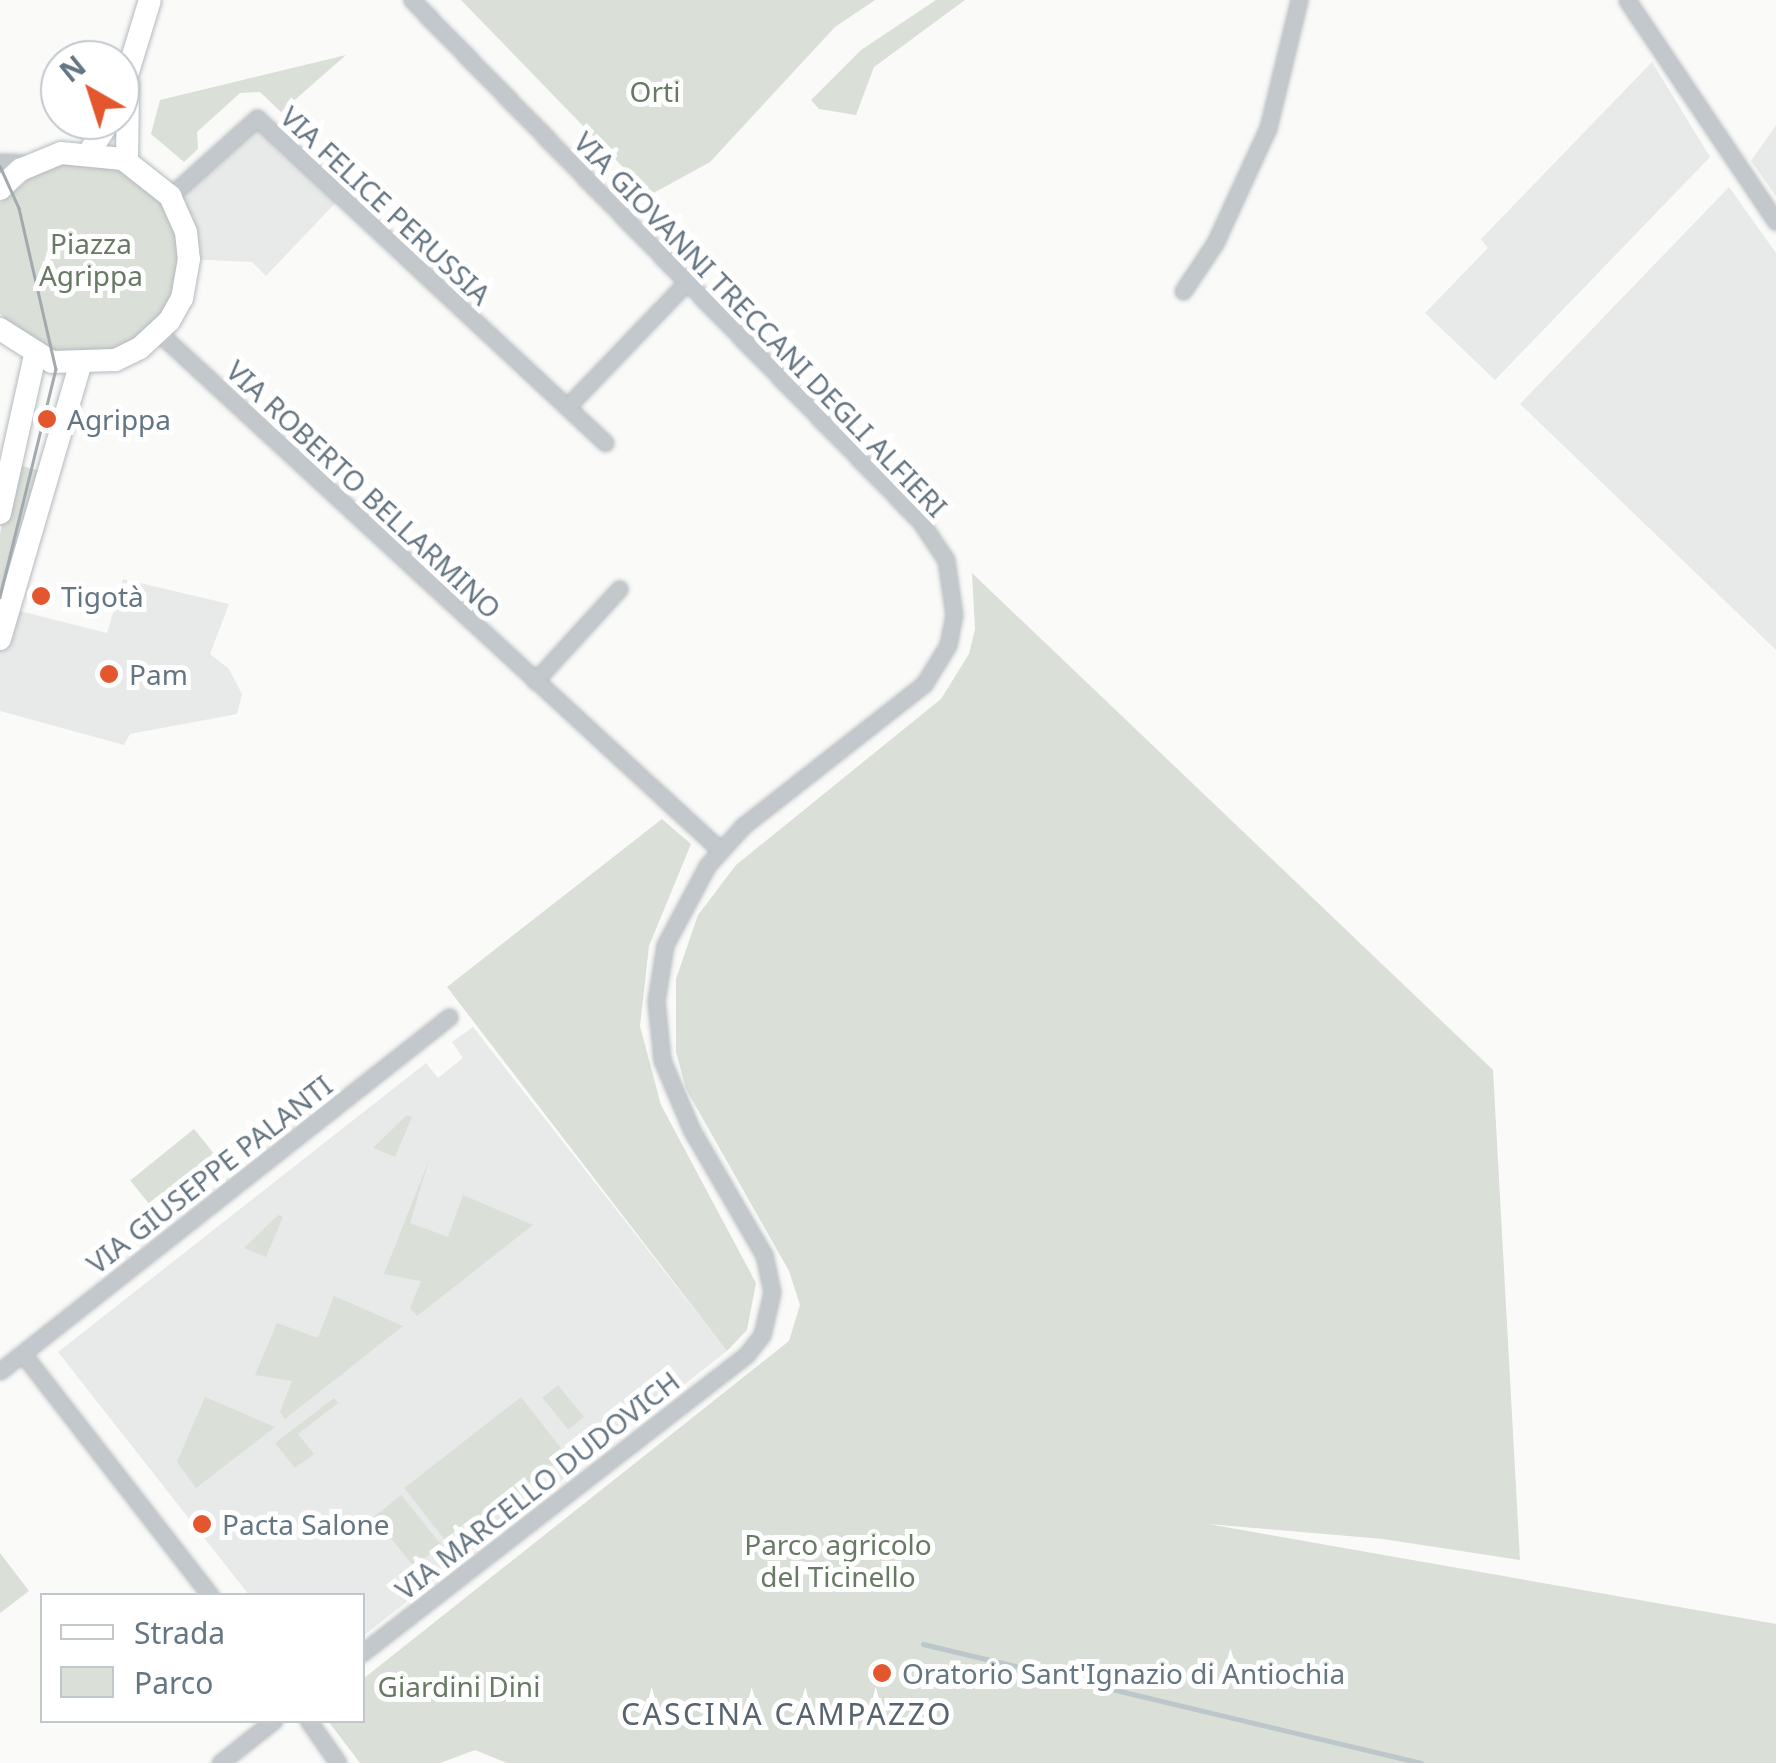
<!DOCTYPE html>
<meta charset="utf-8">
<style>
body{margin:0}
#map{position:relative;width:1776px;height:1763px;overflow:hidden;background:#fafaf8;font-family:"Noto Sans",sans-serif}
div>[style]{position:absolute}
.built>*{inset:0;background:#e8e9e9}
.green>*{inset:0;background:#dadfd7;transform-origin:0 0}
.stream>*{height:5px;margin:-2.5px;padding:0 2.5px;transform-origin:2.5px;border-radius:2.5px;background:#bbc7cb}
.roads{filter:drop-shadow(0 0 2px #b3babf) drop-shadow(0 0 2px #b3babf)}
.minor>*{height:15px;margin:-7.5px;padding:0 7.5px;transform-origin:7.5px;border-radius:7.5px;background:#c3c8cc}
.secondary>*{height:22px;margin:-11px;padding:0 11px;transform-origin:11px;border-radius:11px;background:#fff}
.tram>*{height:2.5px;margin:-1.25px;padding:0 1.25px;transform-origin:1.25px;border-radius:1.25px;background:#a2aab0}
.dots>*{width:28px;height:28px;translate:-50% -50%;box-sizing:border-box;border:5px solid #fff;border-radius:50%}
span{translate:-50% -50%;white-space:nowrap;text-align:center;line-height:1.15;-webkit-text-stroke:10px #fff;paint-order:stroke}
.park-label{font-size:28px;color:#687a64}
.street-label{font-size:28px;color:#657683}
.poi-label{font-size:28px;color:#657683}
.left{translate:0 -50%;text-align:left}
.neighbourhood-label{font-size:30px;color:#57646e;letter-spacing:2.5px}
.legend{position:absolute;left:40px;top:1593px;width:325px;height:130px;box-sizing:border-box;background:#fff;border:2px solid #c1c8cd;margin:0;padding:12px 18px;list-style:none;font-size:30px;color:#657683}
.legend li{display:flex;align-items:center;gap:20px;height:50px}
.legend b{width:50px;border:2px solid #c1c8cd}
.north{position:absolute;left:40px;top:40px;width:100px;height:100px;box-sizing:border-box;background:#fff;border:2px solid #c1c8cd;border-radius:50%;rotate:321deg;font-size:28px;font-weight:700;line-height:40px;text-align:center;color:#657683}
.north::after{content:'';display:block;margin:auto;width:35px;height:45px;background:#e4572e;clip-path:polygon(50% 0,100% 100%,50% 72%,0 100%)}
</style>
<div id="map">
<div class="built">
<i style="clip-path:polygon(1652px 62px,1710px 157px,1495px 380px,1425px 313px,1488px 248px,1481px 239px)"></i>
<i style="clip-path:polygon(257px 118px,341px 197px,266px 276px,252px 262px,189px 259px,170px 196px)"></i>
<i style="clip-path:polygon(1776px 125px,1776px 196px,1751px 161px)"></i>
<i style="clip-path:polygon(1729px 187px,1776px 253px,1776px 650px,1520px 404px)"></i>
<i style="clip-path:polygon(123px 579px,229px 604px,210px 654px,229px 669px,242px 694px,237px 714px,130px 734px,124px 745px,0 711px,0 639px,8px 608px,107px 633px)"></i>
<i style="clip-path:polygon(473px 1027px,727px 1351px,363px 1636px,362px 1596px,249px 1595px,58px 1352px,426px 1063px,438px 1078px,463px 1058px,452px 1042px)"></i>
</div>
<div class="green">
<i style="clip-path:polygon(461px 0,875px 0,835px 27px,710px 162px,650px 195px)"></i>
<i style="clip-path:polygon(936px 0,965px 0,874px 67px,856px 115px,819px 109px,811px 100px,861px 50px)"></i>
<i style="clip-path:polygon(346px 55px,281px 112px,260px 92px,240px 93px,197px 132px,198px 149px,184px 162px,151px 134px,160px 100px)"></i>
<i style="clip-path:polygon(73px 160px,104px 161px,158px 193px,182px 250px,179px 281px,167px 311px,120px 351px,57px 355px,12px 328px,0 313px,0 203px,42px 168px)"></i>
<i style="clip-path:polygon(13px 464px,42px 471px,0 614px,0 534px)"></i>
<i style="clip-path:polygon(972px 573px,1493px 1070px,1520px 1560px,1383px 1539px,1208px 1524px,1776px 1624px,1776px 1763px,507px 1763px,475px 1750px,440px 1763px,360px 1763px,328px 1721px,362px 1720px,363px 1679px,789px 1341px,800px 1305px,789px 1271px,686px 1089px,676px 1052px,676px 979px,698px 915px,736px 865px,941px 699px,969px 654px,975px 629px)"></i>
<i style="clip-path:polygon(662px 819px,691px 844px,649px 946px,640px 1026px,661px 1105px,756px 1283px,747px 1330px,727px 1351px,447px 987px)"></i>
<i style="clip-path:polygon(407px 1115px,412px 1117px,395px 1157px,373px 1148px)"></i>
<i style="left:194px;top:1129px;width:33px;height:82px;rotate:51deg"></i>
<i style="clip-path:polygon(429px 1160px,410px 1223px,448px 1237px,463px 1195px,533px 1225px,417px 1316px,410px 1308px,421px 1281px,384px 1274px)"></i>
<i style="clip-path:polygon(278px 1215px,283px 1217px,266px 1257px,244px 1248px)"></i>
<i style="clip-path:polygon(334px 1296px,403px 1326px,285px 1419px,280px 1412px,292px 1381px,255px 1375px,277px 1323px,318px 1338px)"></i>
<i style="left:558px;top:1385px;width:41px;height:20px;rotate:51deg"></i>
<i style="clip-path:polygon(205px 1397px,275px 1427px,196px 1488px,177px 1462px)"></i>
<i style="left:521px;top:1397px;width:73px;height:148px;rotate:52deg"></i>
<i style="clip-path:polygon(334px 1398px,338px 1403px,298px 1434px,314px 1454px,295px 1468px,275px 1443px)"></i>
<i style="left:401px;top:1495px;width:64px;height:35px;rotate:51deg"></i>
<i style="clip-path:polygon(0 1553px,29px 1591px,0 1613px)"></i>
</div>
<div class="stream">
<i style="left:923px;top:1644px;width:512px;rotate:13.44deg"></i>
</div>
<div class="roads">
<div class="minor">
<i style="left:1627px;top:0;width:267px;rotate:56.1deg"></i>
<i style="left:0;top:162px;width:29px;rotate:2deg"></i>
<i style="left:170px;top:196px;width:117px;rotate:-41.9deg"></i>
<i style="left:257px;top:118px;width:476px;rotate:43deg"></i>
<i style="left:1183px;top:291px;width:58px;rotate:-56.3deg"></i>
<i style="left:1215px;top:243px;width:127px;rotate:-65.3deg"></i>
<i style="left:1268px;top:128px;width:132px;rotate:-76.4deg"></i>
<i style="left:159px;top:333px;width:763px;rotate:42.66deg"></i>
<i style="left:567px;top:407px;width:173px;rotate:-46.2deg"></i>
<i style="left:535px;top:681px;width:125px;rotate:-47.6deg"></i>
<i style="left:23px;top:1354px;width:306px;rotate:52.2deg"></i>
<i style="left:0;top:1371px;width:572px;rotate:-38.25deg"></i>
<i style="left:362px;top:1653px;width:487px;rotate:-37.8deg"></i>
<i style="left:747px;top:1354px;width:24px;rotate:-52deg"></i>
<i style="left:762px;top:1335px;width:44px;rotate:-76.9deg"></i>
<i style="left:772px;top:1292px;width:38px;rotate:-102deg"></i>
<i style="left:764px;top:1255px;width:143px;rotate:-120.1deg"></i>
<i style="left:692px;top:1131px;width:77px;rotate:-112.9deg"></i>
<i style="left:662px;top:1060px;width:59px;rotate:-95.8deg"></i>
<i style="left:656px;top:1001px;width:57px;rotate:-80.9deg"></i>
<i style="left:665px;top:945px;width:89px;rotate:-62deg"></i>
<i style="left:707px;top:866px;width:54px;rotate:-48deg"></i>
<i style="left:743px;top:826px;width:230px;rotate:-38.1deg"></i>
<i style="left:924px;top:684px;width:46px;rotate:-58.4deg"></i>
<i style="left:948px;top:645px;width:31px;rotate:-79deg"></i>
<i style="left:954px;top:615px;width:56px;rotate:-98.3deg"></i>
<i style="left:946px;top:560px;width:47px;rotate:-123.7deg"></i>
<i style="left:920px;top:521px;width:728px;rotate:-134.28deg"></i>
<i style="left:308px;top:1720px;width:52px;rotate:55.1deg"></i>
<i style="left:220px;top:1763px;width:69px;rotate:-38.5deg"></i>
</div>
<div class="secondary">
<i style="left:120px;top:98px;width:102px;rotate:-73deg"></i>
<i style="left:90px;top:151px;width:37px;rotate:-57deg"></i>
<i style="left:127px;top:160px;width:76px;rotate:-89.2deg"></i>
<i style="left:0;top:189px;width:28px;rotate:-44deg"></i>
<i style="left:20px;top:170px;width:44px;rotate:-22.5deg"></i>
<i style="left:61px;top:153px;width:62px;rotate:5.5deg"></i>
<i style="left:123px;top:159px;width:60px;rotate:38.2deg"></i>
<i style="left:170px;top:196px;width:39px;rotate:66deg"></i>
<i style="left:186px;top:232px;width:27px;rotate:84deg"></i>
<i style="left:189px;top:259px;width:40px;rotate:100deg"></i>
<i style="left:182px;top:298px;width:26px;rotate:119deg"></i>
<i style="left:169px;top:321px;width:40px;rotate:137deg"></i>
<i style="left:140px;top:348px;width:28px;rotate:154deg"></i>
<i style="left:115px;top:360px;width:63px;rotate:178.2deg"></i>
<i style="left:52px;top:362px;width:62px;rotate:-147.6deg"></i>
<i style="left:0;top:513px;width:162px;rotate:-77.5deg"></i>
<i style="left:0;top:639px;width:285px;rotate:-73.7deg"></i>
</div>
</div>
<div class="tram">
<i style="left:0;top:166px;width:46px;rotate:65.7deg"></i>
<i style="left:19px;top:208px;width:165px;rotate:77.1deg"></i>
<i style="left:56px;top:369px;width:235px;rotate:103.8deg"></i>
</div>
<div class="dots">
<i style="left:47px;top:419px;background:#e4572e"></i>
<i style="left:41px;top:596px;background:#e4572e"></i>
<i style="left:109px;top:674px;background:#e4572e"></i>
<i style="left:202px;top:1524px;background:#e4572e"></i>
<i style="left:882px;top:1673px;background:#e4572e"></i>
</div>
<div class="park-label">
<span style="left:655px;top:91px">Orti</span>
<span style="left:91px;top:259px">Piazza<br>Agrippa</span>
<span style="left:838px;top:1560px">Parco agricolo<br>del Ticinello</span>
<span style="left:459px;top:1686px">Giardini Dini</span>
</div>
<div class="street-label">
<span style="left:386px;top:205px;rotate:43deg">VIA FELICE PERUSSIA</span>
<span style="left:761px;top:324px;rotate:46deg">VIA GIOVANNI TRECCANI DEGLI ALFIERI</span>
<span style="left:364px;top:489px;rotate:43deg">VIA ROBERTO BELLARMINO</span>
<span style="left:209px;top:1174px;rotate:-38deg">VIA GIUSEPPE PALANTI</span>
<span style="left:537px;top:1485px;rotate:-38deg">VIA MARCELLO DUDOVICH</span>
</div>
<div class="poi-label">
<span class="left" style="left:67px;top:419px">Agrippa</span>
<span class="left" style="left:61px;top:596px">Tigotà</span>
<span class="left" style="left:129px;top:674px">Pam</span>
<span class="left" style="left:222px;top:1524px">Pacta Salone</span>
<span class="left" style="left:902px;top:1673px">Oratorio Sant'Ignazio di Antiochia</span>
</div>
<div class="neighbourhood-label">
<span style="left:787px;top:1714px">CASCINA CAMPAZZO</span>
</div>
<ul class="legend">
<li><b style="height:12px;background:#fff"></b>Strada</li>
<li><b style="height:28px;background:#dadfd7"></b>Parco</li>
</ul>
<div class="north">N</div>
</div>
